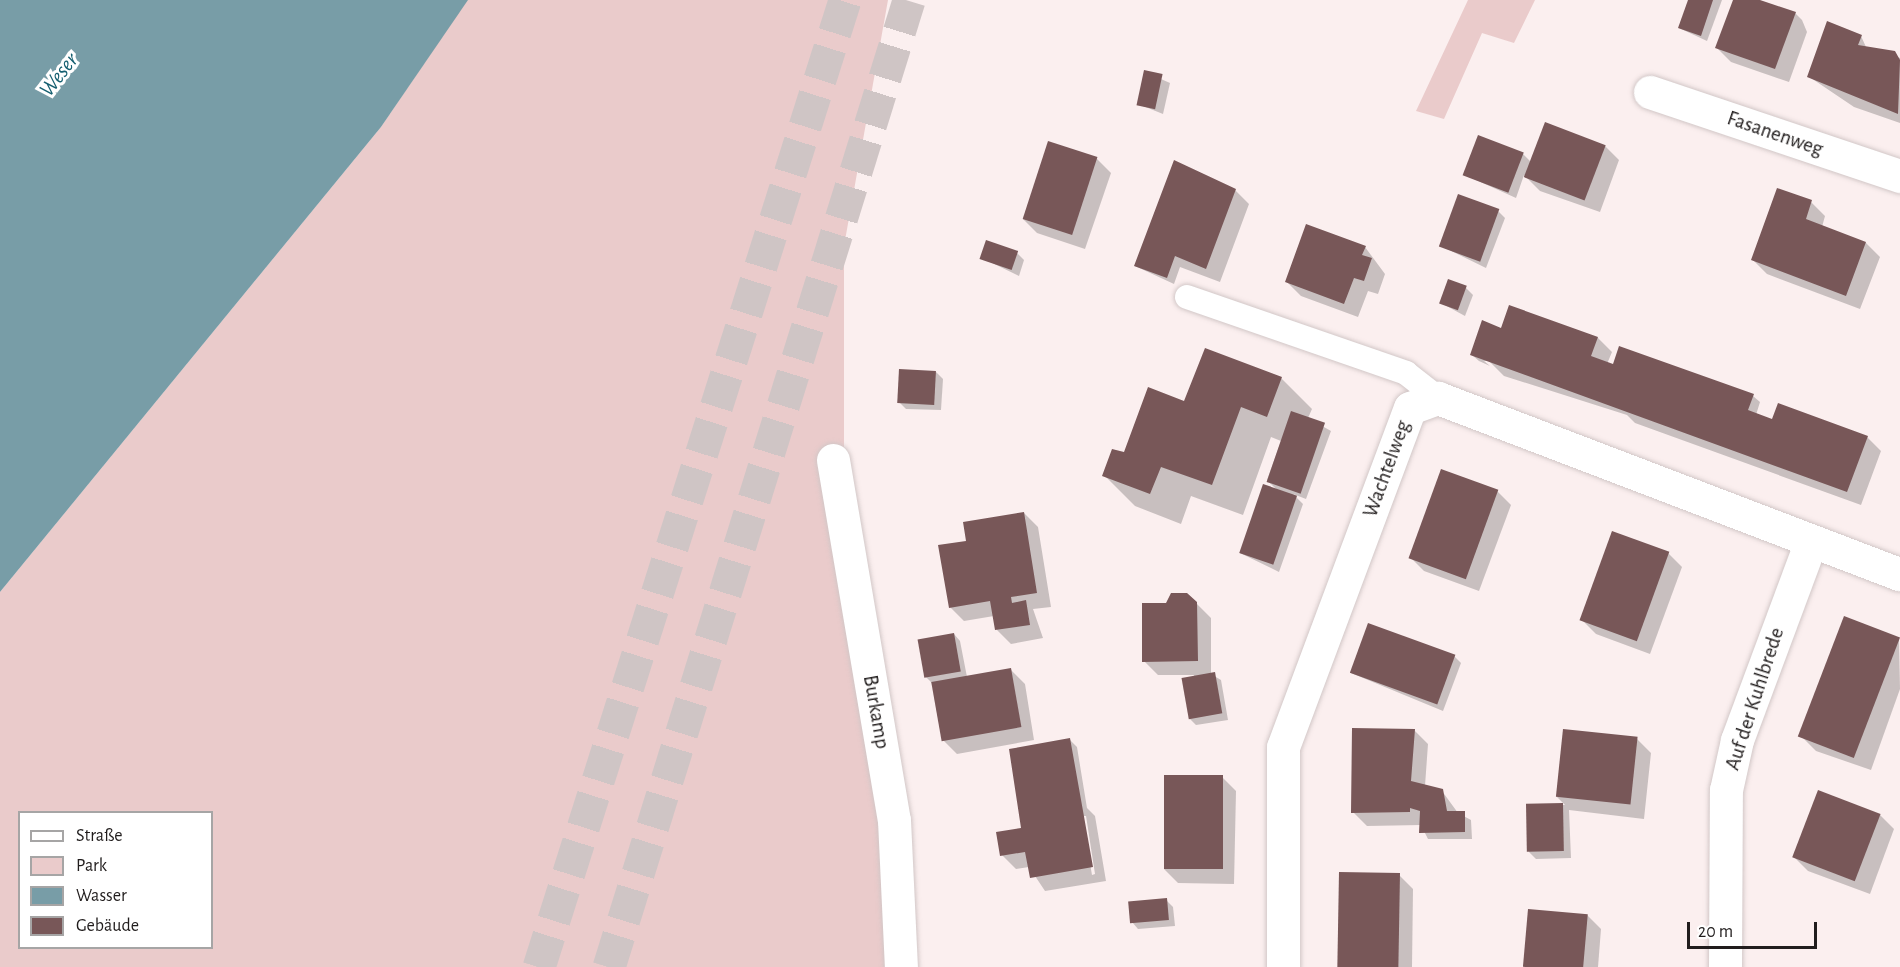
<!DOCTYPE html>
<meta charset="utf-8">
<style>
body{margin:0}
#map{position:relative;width:1900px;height:967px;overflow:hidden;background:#fbefef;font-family:"Alegreya Sans",sans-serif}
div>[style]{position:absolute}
.green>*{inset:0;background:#eacbcb}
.water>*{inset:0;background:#789da7}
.shadow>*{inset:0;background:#0003}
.building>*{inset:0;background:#785758;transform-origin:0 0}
.highway-tunnel>*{height:33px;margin-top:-16.5px;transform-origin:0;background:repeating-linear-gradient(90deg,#cfc5c5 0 33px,transparent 0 49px)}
.roads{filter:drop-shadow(0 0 2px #d2c7c7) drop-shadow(0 0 2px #d2c7c7)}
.lane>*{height:24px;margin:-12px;padding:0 12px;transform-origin:12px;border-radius:12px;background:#fff}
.street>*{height:33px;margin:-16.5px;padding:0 16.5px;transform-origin:16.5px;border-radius:16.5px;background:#fff}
span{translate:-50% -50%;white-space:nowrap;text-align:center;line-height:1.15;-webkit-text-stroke:6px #fff;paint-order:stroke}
.street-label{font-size:21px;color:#211d1d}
.water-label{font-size:22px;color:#166071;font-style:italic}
.legend{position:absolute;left:18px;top:811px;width:195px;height:138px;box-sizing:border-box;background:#fff;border:2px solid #a6a5a5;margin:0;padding:8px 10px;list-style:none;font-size:18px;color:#211d1d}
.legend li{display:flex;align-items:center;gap:12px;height:30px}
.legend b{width:30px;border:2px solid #a6a5a5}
.scale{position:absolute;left:1687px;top:922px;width:130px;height:27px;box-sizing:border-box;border:3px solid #211d1d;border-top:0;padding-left:8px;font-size:18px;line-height:21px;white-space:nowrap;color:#211d1d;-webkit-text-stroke:4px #fff;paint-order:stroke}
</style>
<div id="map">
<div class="green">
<i style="clip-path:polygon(evenodd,467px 0,888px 0,844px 246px,844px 454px,911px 967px,0 967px,0 592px,381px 127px,467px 0,20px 812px,212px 812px,212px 948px,20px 948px,20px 812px)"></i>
<i style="clip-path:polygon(1468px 0,1535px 0,1514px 43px,1482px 33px,1444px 119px,1416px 111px)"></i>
</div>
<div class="water">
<i style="clip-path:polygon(0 0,468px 0,381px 127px,0 592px)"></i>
</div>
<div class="shadow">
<i style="clip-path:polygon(1689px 0,1722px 0,1707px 41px,1679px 28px)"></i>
<i style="clip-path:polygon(1734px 0,1795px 13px,1802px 20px,1807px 32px,1789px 82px,1731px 62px,1717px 48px)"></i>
<i style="clip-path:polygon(1861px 36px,1866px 47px,1900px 58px,1900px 123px,1854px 107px,1808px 76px)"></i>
<i style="clip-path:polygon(1145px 72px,1170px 83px,1163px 114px,1138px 104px)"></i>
<i style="clip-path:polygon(1049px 143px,1097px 159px,1111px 173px,1085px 249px,1037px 233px,1023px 219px)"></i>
<i style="clip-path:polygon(1605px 146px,1619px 160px,1600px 212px,1540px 191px,1524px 175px,1516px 198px,1465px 175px,1523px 154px,1531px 162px)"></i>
<i style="clip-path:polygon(1175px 162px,1235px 190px,1249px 204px,1220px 282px,1180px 267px,1174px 284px,1135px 266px)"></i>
<i style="clip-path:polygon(1778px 190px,1811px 202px,1825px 216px,1822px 227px,1866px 243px,1880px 257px,1860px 309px,1767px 274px,1753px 260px)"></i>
<i style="clip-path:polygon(1498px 211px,1505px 218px,1486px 268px,1441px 246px)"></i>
<i style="clip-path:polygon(1365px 247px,1385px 274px,1378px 294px,1368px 291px,1358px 317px,1301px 296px,1287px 282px)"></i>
<i style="clip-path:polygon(1017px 253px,1024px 260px,1019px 276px,982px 258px)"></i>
<i style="clip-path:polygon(1466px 288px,1473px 295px,1465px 316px,1441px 303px)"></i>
<i style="clip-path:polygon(1510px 307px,1598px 338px,1612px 352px,1607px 364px,1753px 396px,1760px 402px,1756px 415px,1773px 421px,1867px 437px,1881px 451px,1861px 505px,1635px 423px,1627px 415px,1504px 376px,1489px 361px,1484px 361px,1490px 366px,1479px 361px,1472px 355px,1501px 329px)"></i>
<i style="clip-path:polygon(936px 372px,943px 379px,941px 410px,906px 409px,899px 402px)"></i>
<i style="clip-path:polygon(1281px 378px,1312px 409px,1308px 418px,1331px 431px,1306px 499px,1293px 494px,1303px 504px,1279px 572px,1240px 553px,1277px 490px,1267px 480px,1281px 441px,1271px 437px,1243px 515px,1191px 496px,1181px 524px,1135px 506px,1104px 475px,1185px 403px)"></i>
<i style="clip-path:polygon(1497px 491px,1511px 505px,1479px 591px,1424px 571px,1410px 557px)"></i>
<i style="clip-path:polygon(1024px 513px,1038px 527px,1051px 607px,1033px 609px,1043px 638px,1011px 644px,997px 630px,994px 616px,964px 621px,950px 607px,968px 542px)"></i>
<i style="clip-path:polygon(1668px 553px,1682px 567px,1650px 654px,1596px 634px,1582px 620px)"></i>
<i style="clip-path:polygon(1196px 603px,1211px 618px,1211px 674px,1221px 680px,1228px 720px,1196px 725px,1189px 718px,1194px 675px,1158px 675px,1144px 661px)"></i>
<i style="clip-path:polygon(954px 634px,960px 641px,967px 677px,1011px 670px,1025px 684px,1034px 740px,957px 754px,943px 740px,932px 683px,925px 676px)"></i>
<i style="clip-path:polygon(1899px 638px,1900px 689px,1871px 770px,1816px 751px,1802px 737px)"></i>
<i style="clip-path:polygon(1454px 656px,1461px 663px,1443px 711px,1351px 673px)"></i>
<i style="clip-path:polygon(1414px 730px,1428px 744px,1425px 786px,1442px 791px,1458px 813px,1471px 820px,1472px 839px,1428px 839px,1421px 825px,1367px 826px,1353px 812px)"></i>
<i style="clip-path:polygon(1637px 739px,1651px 753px,1644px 819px,1569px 810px,1571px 858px,1536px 859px,1529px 852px,1528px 806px,1565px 805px,1557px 797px)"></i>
<i style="clip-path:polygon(evenodd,1070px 740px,1077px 747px,1087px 808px,1095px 816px,1106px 881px,1045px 891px,1029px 867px,1016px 869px,1002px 855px,1023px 829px,1070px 740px,1082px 816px,1086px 816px,1095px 874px,1092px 875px,1082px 816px)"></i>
<i style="clip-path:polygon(1222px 777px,1236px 791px,1234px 884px,1178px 883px,1164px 869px)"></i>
<i style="clip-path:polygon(1880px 815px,1894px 829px,1870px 894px,1808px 871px,1794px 857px)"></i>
<i style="clip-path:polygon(1399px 875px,1413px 889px,1412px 967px,1338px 967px)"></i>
<i style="clip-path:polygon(1166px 900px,1173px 907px,1175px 926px,1138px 929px,1132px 922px)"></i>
<i style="clip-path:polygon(1587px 915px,1601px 929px,1598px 967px,1524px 967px)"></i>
</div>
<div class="building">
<i style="clip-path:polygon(1688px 0,1713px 0,1701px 36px,1678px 28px)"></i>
<i style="clip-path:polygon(1733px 0,1760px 0,1796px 12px,1775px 69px,1715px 48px)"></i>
<i style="clip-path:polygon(1827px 21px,1862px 35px,1858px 45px,1895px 51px,1900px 60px,1898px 114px,1807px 77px)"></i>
<i style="left:1144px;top:70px;width:19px;height:36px;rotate:12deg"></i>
<i style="left:1545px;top:122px;width:65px;height:59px;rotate:21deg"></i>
<i style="left:1478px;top:135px;width:49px;height:43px;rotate:21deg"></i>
<i style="left:1048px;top:141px;width:52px;height:82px;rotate:18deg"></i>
<i style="clip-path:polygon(1174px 160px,1236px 189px,1206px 269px,1175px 256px,1167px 278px,1134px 266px)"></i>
<i style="clip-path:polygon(1777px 188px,1812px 200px,1806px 219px,1866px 242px,1846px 296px,1751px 260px)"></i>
<i style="left:1458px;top:194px;width:44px;height:56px;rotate:20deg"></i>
<i style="clip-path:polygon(1306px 224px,1366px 246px,1362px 255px,1372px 258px,1364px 281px,1354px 278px,1344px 304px,1285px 282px)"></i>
<i style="left:986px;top:240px;width:34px;height:20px;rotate:19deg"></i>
<i style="left:1448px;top:279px;width:20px;height:26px;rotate:20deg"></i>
<i style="clip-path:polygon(1509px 305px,1598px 337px,1591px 356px,1613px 364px,1619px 346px,1754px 394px,1748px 410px,1772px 419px,1778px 403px,1868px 436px,1847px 492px,1470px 355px,1482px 320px,1501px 328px)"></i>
<i style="clip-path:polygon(1205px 348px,1282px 377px,1267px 417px,1241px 407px,1212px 485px,1161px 467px,1150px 494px,1102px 476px,1112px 449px,1124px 452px,1148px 387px,1184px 401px)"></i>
<i style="left:899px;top:369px;width:37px;height:34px;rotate:3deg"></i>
<i style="left:1291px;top:411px;width:36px;height:75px;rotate:19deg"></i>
<i style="left:1441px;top:469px;width:61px;height:95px;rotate:20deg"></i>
<i style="left:1263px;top:484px;width:36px;height:73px;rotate:19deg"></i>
<i style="clip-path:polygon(1024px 512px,1037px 593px,1011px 597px,1012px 603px,1026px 600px,1030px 625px,995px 630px,990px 601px,949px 608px,938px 545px,966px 541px,963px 522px)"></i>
<i style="left:1612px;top:531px;width:61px;height:95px;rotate:20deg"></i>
<i style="clip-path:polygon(1171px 593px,1187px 593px,1197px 602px,1198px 661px,1142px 662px,1142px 603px,1166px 603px)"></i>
<i style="left:1844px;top:616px;width:60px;height:129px;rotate:21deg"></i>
<i style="left:1368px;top:623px;width:93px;height:53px;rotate:20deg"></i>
<i style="left:954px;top:633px;width:39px;height:37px;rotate:80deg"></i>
<i style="left:1011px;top:668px;width:60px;height:81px;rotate:80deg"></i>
<i style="left:1215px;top:672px;width:42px;height:34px;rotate:80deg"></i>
<i style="clip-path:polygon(1352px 728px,1415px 729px,1411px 781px,1443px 789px,1447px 811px,1465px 811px,1465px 832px,1419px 833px,1420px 811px,1410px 808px,1410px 812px,1351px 813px)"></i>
<i style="left:1563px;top:729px;width:75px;height:68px;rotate:6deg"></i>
<i style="clip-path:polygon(1070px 738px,1093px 867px,1030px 878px,1025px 852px,1000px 856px,996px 832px,1021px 828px,1009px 749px)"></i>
<i style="left:1164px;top:775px;width:59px;height:94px"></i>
<i style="left:1818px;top:790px;width:67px;height:72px;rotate:21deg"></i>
<i style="left:1563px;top:803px;width:48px;height:37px;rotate:89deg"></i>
<i style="left:1339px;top:872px;width:61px;height:95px;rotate:1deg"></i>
<i style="left:1167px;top:898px;width:22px;height:39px;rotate:85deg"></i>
<i style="left:1528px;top:909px;width:60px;height:58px;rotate:5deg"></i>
</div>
<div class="highway-tunnel">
<i style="left:539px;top:967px;width:1014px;rotate:-72.44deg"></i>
<i style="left:609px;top:967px;width:1012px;rotate:-72.76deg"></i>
</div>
<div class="roads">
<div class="lane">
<i style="left:1187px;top:297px;width:232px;rotate:19.1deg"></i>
<i style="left:1406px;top:373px;width:41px;rotate:38deg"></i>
</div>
<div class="street">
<i style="left:1650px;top:92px;width:264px;rotate:18.6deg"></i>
<i style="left:833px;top:460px;width:365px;rotate:80.4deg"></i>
<i style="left:894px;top:820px;width:147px;rotate:87.3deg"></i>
<i style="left:1283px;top:967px;width:220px;rotate:-90deg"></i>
<i style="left:1283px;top:747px;width:362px;rotate:-69.5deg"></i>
<i style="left:1410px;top:408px;width:30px;rotate:-20deg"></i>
<i style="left:1438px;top:398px;width:494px;rotate:20.9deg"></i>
<i style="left:1725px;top:967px;width:177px;rotate:-89.7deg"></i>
<i style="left:1726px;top:790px;width:51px;rotate:-77.6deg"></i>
<i style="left:1737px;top:740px;width:209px;rotate:-69.6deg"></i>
</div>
</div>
<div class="street-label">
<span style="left:1775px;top:134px;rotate:19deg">Fasanenweg</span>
<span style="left:1387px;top:469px;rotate:-70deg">Wachtelweg</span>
<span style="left:1755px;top:699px;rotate:-72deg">Auf der Kuhlbrede</span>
<span style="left:876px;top:712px;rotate:80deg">Burkamp</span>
</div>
<div class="water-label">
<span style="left:59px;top:75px;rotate:-52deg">Weser</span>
</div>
<ul class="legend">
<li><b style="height:8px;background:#fff"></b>Straße</li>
<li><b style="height:16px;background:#eacbcb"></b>Park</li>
<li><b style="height:16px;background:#789da7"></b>Wasser</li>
<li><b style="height:16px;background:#785758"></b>Gebäude</li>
</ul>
<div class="scale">20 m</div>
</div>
